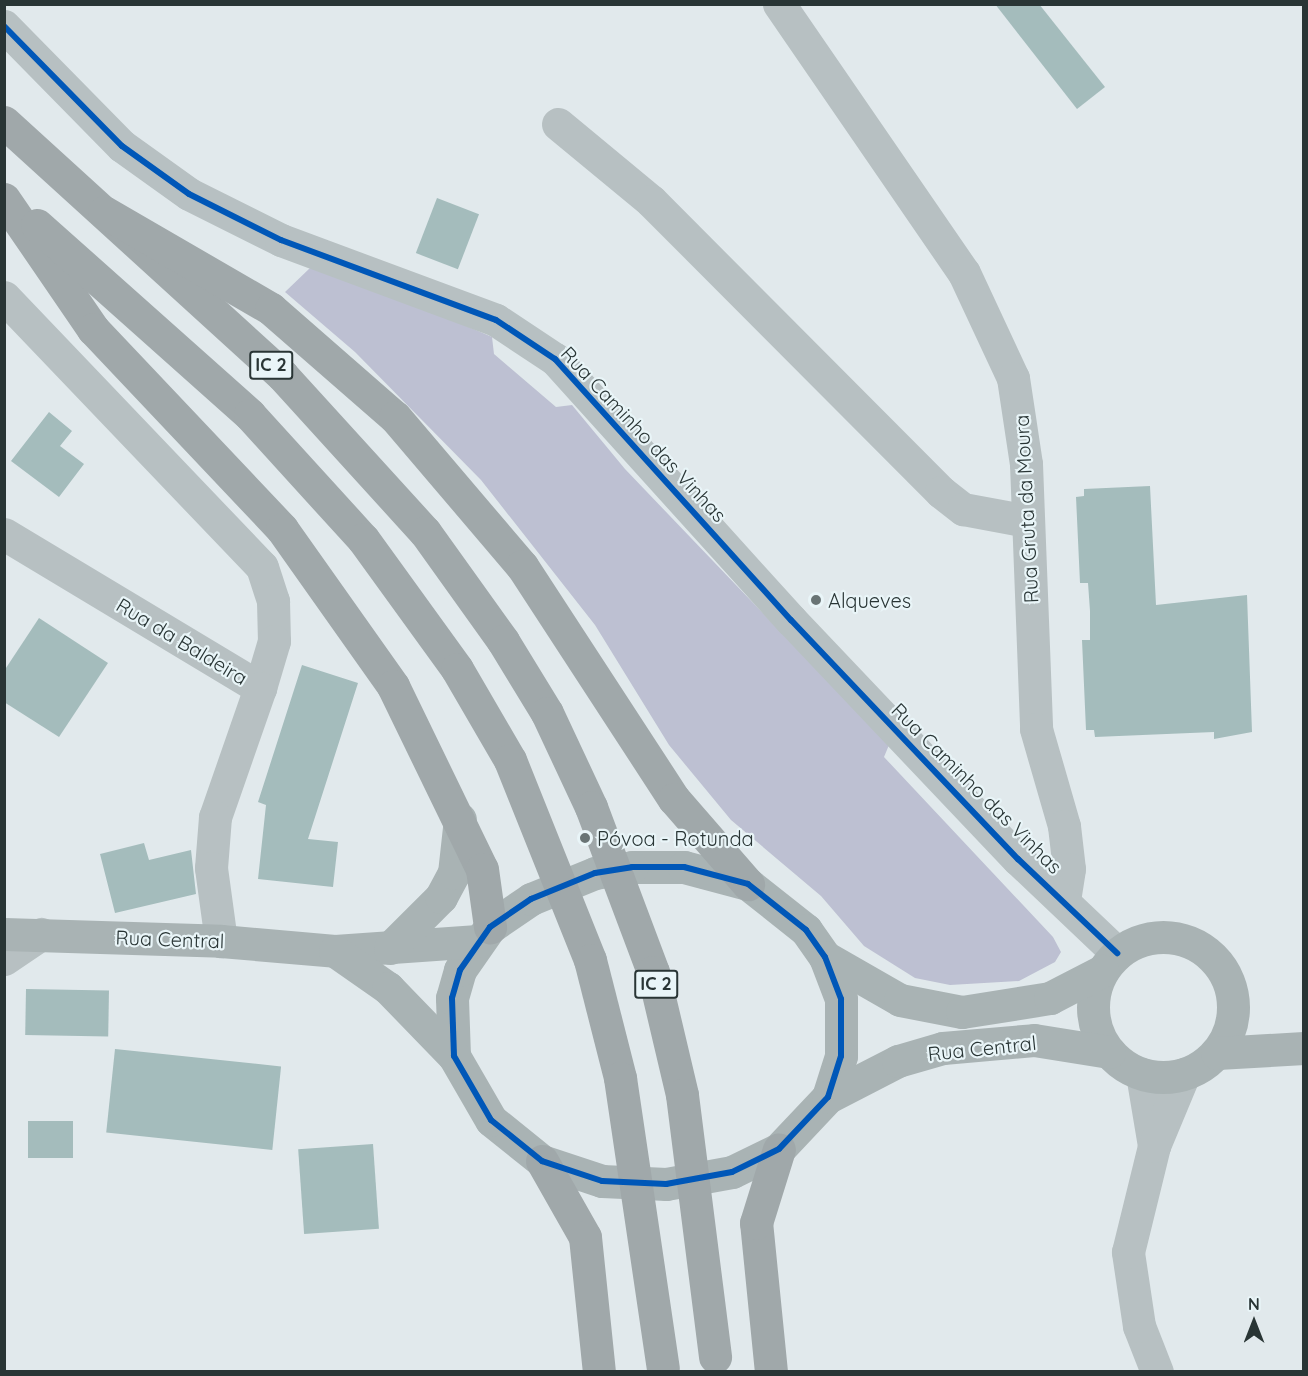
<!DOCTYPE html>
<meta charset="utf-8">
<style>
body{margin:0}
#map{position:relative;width:1308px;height:1376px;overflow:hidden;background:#e1e9ec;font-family:Quicksand,sans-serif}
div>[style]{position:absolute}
.green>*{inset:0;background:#bdc0d2}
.building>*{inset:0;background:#a4bcbc;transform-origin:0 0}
.street>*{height:33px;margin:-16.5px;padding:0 16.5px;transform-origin:16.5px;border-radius:16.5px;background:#b7c0c2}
.secondary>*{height:33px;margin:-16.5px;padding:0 16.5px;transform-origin:16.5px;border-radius:16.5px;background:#a9b3b4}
.secondary>.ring{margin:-16.5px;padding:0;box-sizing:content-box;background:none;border:33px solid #a9b3b4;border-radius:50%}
.highway>*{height:33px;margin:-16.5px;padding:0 16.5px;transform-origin:16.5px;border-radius:16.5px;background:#a0a8aa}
.highway-bridge>*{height:33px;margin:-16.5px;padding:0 16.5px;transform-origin:16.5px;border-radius:16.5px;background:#a0a8aa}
.cycleway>*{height:6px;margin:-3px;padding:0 3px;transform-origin:3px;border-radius:3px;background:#0057b8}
.dots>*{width:16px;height:16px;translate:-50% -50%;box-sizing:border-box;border:3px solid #e9f5f8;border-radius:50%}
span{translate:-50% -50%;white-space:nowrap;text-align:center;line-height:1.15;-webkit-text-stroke:4.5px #e9f5f8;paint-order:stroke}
.shield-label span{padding:2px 4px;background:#e9f5f8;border:2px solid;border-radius:4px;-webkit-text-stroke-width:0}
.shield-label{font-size:18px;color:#293535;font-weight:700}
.street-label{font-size:20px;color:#293535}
.poi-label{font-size:20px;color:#293535}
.left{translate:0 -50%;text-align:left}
.frame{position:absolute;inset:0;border:6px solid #293535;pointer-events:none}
.north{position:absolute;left:1224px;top:1292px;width:60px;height:60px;-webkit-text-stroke:4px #e9f5f8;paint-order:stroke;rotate:0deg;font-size:16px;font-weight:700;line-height:24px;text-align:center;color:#293535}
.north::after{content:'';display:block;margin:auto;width:21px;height:27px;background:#293535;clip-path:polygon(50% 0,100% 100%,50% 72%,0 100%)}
</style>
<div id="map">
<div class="green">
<i style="clip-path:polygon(310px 268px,397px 296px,492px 337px,494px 354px,556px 407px,572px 405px,625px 469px,889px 745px,884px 757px,1053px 937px,1061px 952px,1055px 962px,1019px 981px,950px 985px,915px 978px,864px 946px,821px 896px,731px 820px,669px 745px,595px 625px,481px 480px,355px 352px,285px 292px)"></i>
</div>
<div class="building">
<i style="clip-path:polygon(995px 4px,1039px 4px,1105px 87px,1077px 109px)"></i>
<i style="left:437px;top:198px;width:45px;height:59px;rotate:21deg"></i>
<i style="clip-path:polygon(49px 412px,72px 431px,60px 446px,84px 464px,59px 497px,11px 461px)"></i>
<i style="clip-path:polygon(1150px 486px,1156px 605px,1247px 595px,1252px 732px,1214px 739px,1214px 732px,1095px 737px,1094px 730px,1086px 730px,1082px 640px,1090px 640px,1090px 611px,1088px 583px,1080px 583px,1076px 497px,1084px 496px,1084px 489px)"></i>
<i style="clip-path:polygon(39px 618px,108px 663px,59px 737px,4px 702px,4px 671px)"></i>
<i style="clip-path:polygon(302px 665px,358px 683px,308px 839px,338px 842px,333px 887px,258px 879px,266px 805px,258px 802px)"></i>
<i style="clip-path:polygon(144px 843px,149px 860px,191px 850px,196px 894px,115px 913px,100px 854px)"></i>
<i style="left:26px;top:989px;width:83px;height:46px;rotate:1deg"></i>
<i style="left:115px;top:1049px;width:167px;height:84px;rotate:6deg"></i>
<i style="left:28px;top:1121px;width:45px;height:37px"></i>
<i style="left:373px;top:1144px;width:85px;height:75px;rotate:86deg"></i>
</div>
<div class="street">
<i style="left:779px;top:4px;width:326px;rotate:55.5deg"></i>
<i style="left:964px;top:273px;width:116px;rotate:65deg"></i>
<i style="left:1013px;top:378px;width:87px;rotate:81.4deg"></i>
<i style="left:1026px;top:464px;width:265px;rotate:87.8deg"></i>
<i style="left:1036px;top:729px;width:101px;rotate:73.9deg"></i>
<i style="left:1064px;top:826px;width:43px;rotate:83.4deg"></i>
<i style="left:1069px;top:869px;width:30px;rotate:99deg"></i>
<i style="left:4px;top:26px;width:168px;rotate:45.5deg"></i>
<i style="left:122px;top:146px;width:82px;rotate:35.6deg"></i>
<i style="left:189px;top:194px;width:103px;rotate:26.6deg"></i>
<i style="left:281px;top:240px;width:229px;rotate:20.4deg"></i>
<i style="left:496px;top:320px;width:71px;rotate:33.5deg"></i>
<i style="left:555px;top:359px;width:352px;rotate:47.9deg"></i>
<i style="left:791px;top:620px;width:330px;rotate:46.5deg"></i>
<i style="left:1018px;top:859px;width:137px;rotate:43.5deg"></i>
<i style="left:558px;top:124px;width:121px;rotate:39.6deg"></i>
<i style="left:651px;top:201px;width:411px;rotate:45.1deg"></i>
<i style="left:941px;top:492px;width:28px;rotate:38deg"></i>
<i style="left:963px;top:509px;width:66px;rotate:10.5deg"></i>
<i style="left:4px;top:297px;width:373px;rotate:46.3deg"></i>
<i style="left:262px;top:567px;width:36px;rotate:72deg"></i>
<i style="left:273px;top:601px;width:40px;rotate:88.6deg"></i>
<i style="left:274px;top:641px;width:49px;rotate:106.6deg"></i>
<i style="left:4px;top:534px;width:299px;rotate:31deg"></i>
<i style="left:260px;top:688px;width:137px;rotate:109.2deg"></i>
<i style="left:215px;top:817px;width:51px;rotate:94.5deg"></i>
<i style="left:211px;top:868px;width:74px;rotate:82.2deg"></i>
<i style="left:4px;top:959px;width:45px;rotate:-34deg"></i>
<i style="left:1142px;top:1074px;width:73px;rotate:80.5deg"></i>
<i style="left:1157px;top:1372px;width:49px;rotate:-111.4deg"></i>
<i style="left:1139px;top:1326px;width:75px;rotate:-98.5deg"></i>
<i style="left:1128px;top:1252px;width:109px;rotate:-76.2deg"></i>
<i style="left:1154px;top:1146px;width:78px;rotate:-67.4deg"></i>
</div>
<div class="secondary">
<i style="left:632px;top:867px;width:52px"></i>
<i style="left:684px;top:867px;width:66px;rotate:14.9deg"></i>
<i style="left:748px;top:884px;width:74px;rotate:38.4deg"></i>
<i style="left:806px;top:930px;width:33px;rotate:55deg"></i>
<i style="left:825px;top:957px;width:45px;rotate:69.1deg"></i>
<i style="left:841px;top:999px;width:57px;rotate:90deg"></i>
<i style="left:841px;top:1056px;width:43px;rotate:107.6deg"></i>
<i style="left:828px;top:1097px;width:71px;rotate:133.3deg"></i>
<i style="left:779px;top:1149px;width:52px;rotate:153.9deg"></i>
<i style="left:732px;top:1172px;width:67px;rotate:169.7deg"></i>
<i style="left:666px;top:1184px;width:64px;rotate:-177.3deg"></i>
<i style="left:602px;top:1181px;width:63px;rotate:-161.6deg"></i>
<i style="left:542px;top:1161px;width:65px;rotate:-141.2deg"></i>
<i style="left:491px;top:1120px;width:74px;rotate:-120deg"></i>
<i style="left:454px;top:1056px;width:58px;rotate:-92deg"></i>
<i style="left:452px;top:998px;width:29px;rotate:-74deg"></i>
<i style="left:460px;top:970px;width:52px;rotate:-55.1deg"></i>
<i style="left:490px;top:927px;width:50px;rotate:-34.3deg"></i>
<i style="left:531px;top:899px;width:69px;rotate:-22.1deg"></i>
<i style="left:595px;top:873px;width:37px;rotate:-9deg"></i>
<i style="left:4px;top:934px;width:217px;rotate:1.8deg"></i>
<i style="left:221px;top:941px;width:114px;rotate:5deg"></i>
<i style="left:335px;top:951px;width:143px;rotate:-4deg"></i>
<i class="ring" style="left:1093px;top:937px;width:107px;height:107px"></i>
<i style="left:390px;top:948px;width:72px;rotate:-45deg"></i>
<i style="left:441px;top:897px;width:27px;rotate:-62deg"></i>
<i style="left:454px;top:873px;width:54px;rotate:-83.7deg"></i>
<i style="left:335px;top:951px;width:65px;rotate:34.9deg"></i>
<i style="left:388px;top:988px;width:95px;rotate:45.9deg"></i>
<i style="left:825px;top:957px;width:86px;rotate:29.8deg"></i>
<i style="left:900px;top:1000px;width:63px;rotate:11deg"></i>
<i style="left:962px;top:1012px;width:89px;rotate:-9deg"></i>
<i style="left:1050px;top:998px;width:59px;rotate:-27.4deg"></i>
<i style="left:1217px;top:1053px;width:87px;rotate:-3.3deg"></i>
<i style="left:828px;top:1097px;width:79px;rotate:-27.2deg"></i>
<i style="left:898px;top:1061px;width:47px;rotate:-16.1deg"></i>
<i style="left:943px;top:1048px;width:91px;rotate:-5deg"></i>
<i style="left:1034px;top:1040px;width:76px;rotate:9.1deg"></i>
</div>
<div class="highway">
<i style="left:4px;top:122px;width:376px;rotate:42.3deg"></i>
<i style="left:282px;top:375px;width:212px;rotate:47.7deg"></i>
<i style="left:425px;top:532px;width:134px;rotate:54.4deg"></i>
<i style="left:4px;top:199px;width:158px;rotate:55.6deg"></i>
<i style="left:93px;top:329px;width:275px;rotate:46.6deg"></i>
<i style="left:282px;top:529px;width:192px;rotate:54.7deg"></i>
<i style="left:393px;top:686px;width:203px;rotate:64.1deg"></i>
<i style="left:482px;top:869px;width:59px;rotate:82.1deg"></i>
<i style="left:104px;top:212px;width:193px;rotate:30.1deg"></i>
<i style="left:271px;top:309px;width:164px;rotate:41.1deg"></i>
<i style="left:395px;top:417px;width:196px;rotate:49.6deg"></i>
<i style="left:522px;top:566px;width:278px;rotate:56.9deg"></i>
<i style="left:674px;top:799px;width:113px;rotate:49deg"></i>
<i style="left:37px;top:225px;width:285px;rotate:41.7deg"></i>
<i style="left:250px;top:415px;width:168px;rotate:47.7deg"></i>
<i style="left:363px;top:539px;width:160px;rotate:54.1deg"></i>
<i style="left:542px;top:1161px;width:87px;rotate:60.5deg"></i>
<i style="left:585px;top:1237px;width:136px;rotate:84.1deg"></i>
<i style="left:771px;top:1372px;width:150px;rotate:-95.7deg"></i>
<i style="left:756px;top:1223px;width:77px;rotate:-72.7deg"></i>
</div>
<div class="highway-bridge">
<i style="left:503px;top:641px;width:84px;rotate:58.6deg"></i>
<i style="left:547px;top:713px;width:104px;rotate:64.9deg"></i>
<i style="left:591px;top:807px;width:176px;rotate:69.4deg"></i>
<i style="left:653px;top:972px;width:126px;rotate:76.7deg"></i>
<i style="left:682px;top:1095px;width:264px;rotate:82.8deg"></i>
<i style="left:457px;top:669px;width:105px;rotate:59.8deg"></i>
<i style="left:510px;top:760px;width:215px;rotate:68.2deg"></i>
<i style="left:590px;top:960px;width:122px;rotate:75.7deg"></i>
<i style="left:620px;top:1078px;width:293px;rotate:81.6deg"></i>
</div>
<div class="cycleway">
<i style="left:4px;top:26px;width:168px;rotate:45.5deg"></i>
<i style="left:122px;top:146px;width:82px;rotate:35.6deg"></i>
<i style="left:189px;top:194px;width:103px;rotate:26.6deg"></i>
<i style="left:281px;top:240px;width:229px;rotate:20.4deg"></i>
<i style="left:496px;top:320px;width:71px;rotate:33.5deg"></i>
<i style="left:555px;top:359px;width:352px;rotate:47.9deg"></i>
<i style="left:791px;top:620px;width:330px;rotate:46.5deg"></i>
<i style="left:1018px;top:859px;width:137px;rotate:43.5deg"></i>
<i style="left:632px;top:867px;width:52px"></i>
<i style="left:684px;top:867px;width:66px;rotate:14.9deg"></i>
<i style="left:748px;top:884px;width:74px;rotate:38.4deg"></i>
<i style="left:806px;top:930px;width:33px;rotate:55deg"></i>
<i style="left:825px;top:957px;width:45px;rotate:69.1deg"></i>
<i style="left:841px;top:999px;width:57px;rotate:90deg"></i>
<i style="left:841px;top:1056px;width:43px;rotate:107.6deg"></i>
<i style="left:828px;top:1097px;width:71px;rotate:133.3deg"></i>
<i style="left:779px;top:1149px;width:52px;rotate:153.9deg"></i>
<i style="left:732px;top:1172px;width:67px;rotate:169.7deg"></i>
<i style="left:666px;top:1184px;width:64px;rotate:-177.3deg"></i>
<i style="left:602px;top:1181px;width:63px;rotate:-161.6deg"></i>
<i style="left:542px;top:1161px;width:65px;rotate:-141.2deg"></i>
<i style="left:491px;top:1120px;width:74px;rotate:-120deg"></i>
<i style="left:454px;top:1056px;width:58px;rotate:-92deg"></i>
<i style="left:452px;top:998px;width:29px;rotate:-74deg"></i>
<i style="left:460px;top:970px;width:52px;rotate:-55.1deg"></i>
<i style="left:490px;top:927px;width:50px;rotate:-34.3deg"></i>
<i style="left:531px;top:899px;width:69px;rotate:-22.1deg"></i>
<i style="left:595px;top:873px;width:37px;rotate:-9deg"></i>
</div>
<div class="dots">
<i style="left:816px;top:600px;background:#697475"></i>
<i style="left:585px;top:838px;background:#697475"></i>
</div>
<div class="shield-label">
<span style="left:271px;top:365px">IC 2</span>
<span style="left:656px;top:984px">IC 2</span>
</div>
<div class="street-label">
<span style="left:644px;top:434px;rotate:47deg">Rua Caminho das Vinhas</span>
<span style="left:1026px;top:509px;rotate:-93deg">Rua Gruta da Moura</span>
<span style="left:182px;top:641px;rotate:31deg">Rua da Baldeira</span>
<span style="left:977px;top:788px;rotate:45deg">Rua Caminho das Vinhas</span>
<span style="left:170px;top:939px;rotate:2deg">Rua Central</span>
<span style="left:982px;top:1048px;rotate:-6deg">Rua Central</span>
</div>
<div class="poi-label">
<span class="left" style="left:828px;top:600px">Alqueves</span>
<span class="left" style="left:597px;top:838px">Póvoa - Rotunda</span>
</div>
<div class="frame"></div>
<div class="north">N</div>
</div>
